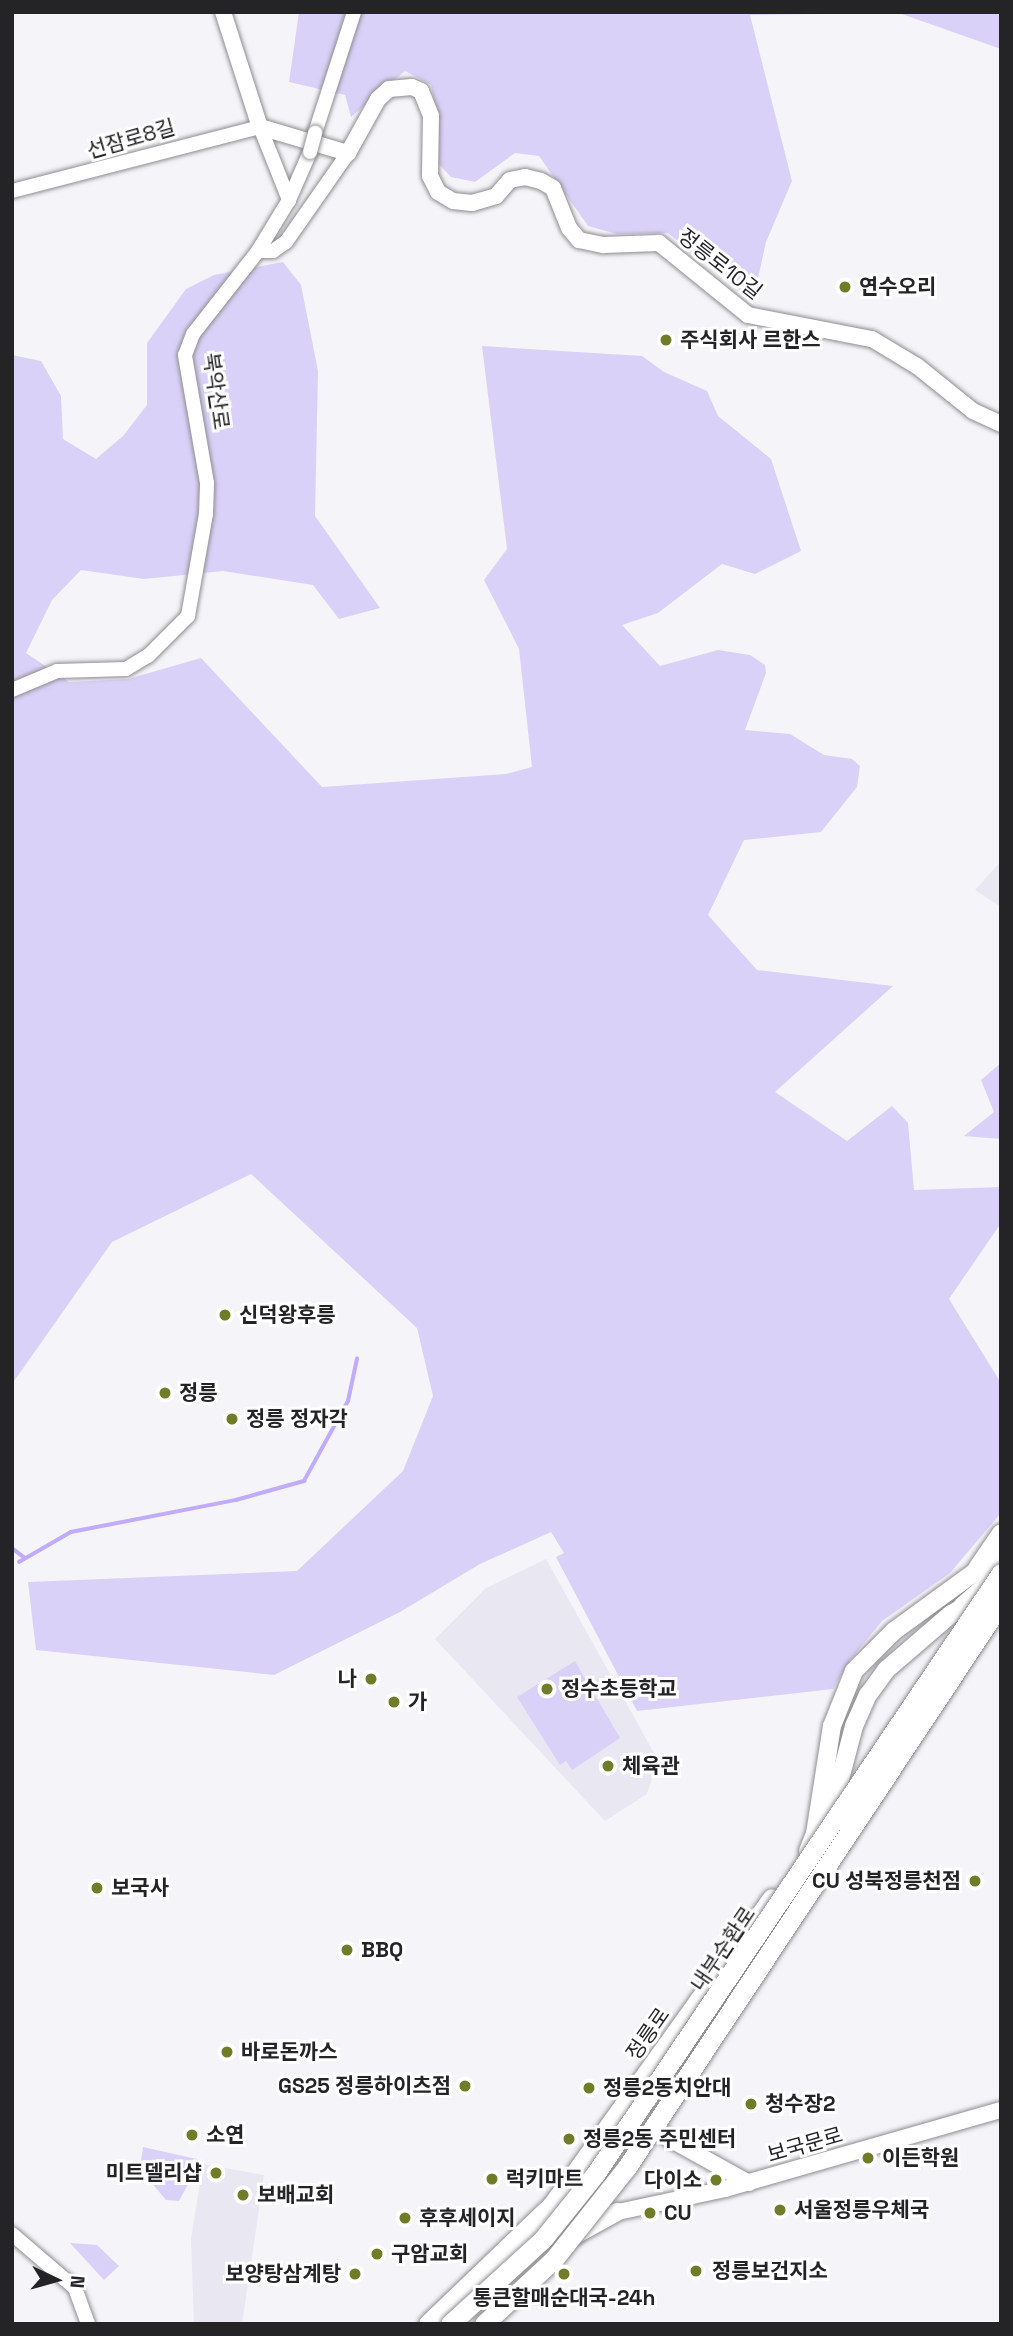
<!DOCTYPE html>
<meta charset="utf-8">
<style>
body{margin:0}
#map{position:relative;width:1013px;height:2336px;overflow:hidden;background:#f5f4f9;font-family:"Space Grotesk","Noto Sans KR",sans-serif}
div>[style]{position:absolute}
.built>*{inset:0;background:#e9e7f2}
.green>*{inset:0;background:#dad1f8}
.stream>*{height:3.5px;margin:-1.75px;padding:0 1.75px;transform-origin:1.75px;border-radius:1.75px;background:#c1abfb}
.roads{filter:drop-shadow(0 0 2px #8e8d91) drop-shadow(0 0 2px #8e8d91)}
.tertiary>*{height:14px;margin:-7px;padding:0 7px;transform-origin:7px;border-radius:7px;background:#fff}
.secondary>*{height:16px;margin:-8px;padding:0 8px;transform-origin:8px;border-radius:8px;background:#fff}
.primary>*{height:18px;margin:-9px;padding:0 9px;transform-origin:9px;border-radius:9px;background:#fff}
.trunk>*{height:19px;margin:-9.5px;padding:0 9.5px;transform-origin:9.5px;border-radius:9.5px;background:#fff}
.bridges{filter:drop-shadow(0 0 2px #8e8d91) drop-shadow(0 0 2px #8e8d91)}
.tertiary-bridge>*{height:14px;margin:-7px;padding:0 7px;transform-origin:7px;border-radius:7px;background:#fff}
.trunk-bridge>*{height:19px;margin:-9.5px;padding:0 9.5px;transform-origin:9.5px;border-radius:9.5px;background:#fff}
.dots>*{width:19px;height:19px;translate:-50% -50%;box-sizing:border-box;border:4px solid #fff;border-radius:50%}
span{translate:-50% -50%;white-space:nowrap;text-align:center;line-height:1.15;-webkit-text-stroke:6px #fff;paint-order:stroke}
.street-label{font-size:21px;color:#242325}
.poi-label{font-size:21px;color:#242325;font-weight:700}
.left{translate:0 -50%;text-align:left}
.right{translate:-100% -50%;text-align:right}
.frame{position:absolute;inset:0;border:14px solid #242325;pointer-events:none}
.north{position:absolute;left:21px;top:2245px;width:70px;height:70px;-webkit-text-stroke:5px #fff;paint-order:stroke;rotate:95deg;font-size:19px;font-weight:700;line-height:28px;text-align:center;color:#242325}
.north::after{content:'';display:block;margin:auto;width:24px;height:32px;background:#242325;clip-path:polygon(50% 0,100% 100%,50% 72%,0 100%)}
</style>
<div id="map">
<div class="built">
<i style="clip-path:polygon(1001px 861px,1001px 907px,975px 890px)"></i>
<i style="clip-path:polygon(546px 1559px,658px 1760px,647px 1794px,605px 1821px,435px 1639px,486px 1588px)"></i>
<i style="clip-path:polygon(203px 2164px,264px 2175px,242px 2324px,194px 2324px,191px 2239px)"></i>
</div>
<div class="green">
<i style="clip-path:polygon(299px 12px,1001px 12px,1001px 49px,899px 13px,750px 15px,792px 181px,766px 242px,753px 301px,668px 233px,617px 234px,588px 226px,539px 156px,515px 153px,475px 182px,451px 177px,436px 161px,438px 118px,431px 85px,405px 71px,351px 117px,345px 95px,289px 82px)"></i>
<i style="clip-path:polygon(283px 262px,301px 285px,318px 371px,315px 516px,380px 608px,339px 619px,313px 585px,223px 571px,144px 579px,81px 570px,52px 600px,26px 653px,69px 682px,128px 679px,201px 658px,322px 787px,506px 774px,532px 767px,519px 649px,484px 580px,507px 549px,482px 346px,642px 356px,664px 372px,707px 391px,718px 416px,771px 459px,801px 551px,755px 574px,722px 564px,658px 613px,622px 625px,660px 666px,718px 650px,750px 655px,765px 665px,766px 673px,745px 730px,790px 734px,824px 755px,852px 759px,860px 766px,857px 787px,821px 832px,744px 840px,708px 915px,757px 970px,893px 986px,775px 1092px,847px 1141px,892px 1106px,908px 1123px,914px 1190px,1001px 1187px,1001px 1223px,949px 1299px,1001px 1383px,1001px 1513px,950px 1573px,882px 1621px,850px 1660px,833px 1689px,637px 1711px,556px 1557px,564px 1553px,551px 1532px,480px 1564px,400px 1612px,274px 1675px,36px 1650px,28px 1582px,297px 1571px,403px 1471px,433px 1396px,417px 1328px,251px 1174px,112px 1242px,12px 1384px,12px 355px,41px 361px,61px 396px,63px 439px,96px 459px,123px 436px,147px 405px,147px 343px,186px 289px,214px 275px)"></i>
<i style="clip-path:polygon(1001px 1063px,1001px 1139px,964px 1136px,994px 1112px,981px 1080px)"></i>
<i style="clip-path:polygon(575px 1661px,620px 1738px,572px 1770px,566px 1761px,560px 1765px,517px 1697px)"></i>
<i style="clip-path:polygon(143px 2147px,201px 2160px,179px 2201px,166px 2200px,140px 2169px)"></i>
<i style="clip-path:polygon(70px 2243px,97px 2245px,119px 2266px,104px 2280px)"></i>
</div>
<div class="stream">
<i style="left:12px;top:1548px;width:15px;rotate:37deg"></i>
<i style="left:19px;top:1562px;width:60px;rotate:-30deg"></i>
<i style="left:71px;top:1532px;width:168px;rotate:-11deg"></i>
<i style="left:236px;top:1500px;width:71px;rotate:-15.6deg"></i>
<i style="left:304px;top:1481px;width:91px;rotate:-61.2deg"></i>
<i style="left:348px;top:1401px;width:43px;rotate:-77.9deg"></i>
</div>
<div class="roads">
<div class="tertiary">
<i style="left:315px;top:133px;width:127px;rotate:-72.1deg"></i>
<i style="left:12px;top:191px;width:256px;rotate:-14.5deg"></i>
<i style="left:260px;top:127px;width:79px;rotate:68.3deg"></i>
<i style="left:258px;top:251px;width:15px"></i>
<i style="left:273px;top:251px;width:16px;rotate:-35deg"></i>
<i style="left:286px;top:242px;width:108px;rotate:-55.1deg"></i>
<i style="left:12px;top:690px;width:49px;rotate:-22.9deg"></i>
<i style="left:57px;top:671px;width:69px;rotate:-1.7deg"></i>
<i style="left:126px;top:669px;width:26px;rotate:-31deg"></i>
<i style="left:148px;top:656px;width:57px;rotate:-45deg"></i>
<i style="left:188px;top:616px;width:104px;rotate:-80deg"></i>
<i style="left:206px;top:514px;width:31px;rotate:-88deg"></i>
<i style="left:207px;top:483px;width:130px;rotate:-99.8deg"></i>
<i style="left:185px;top:355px;width:22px;rotate:-69deg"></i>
<i style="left:193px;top:334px;width:105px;rotate:-51.9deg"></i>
<i style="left:258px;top:251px;width:60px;rotate:-58.7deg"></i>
<i style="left:289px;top:200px;width:52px;rotate:-66.4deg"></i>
<i style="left:12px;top:2234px;width:83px;rotate:40.6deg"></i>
<i style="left:75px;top:2288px;width:38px;rotate:70deg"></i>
</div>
<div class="secondary">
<i style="left:223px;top:12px;width:121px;rotate:72.2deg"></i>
<i style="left:260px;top:127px;width:92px;rotate:16.5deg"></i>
<i style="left:348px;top:153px;width:62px;rotate:-60.9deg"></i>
<i style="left:378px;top:99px;width:15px;rotate:-42deg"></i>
<i style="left:389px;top:89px;width:23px;rotate:-5deg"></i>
<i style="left:412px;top:87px;width:10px;rotate:24deg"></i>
<i style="left:421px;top:91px;width:27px;rotate:68deg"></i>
<i style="left:431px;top:116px;width:60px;rotate:91deg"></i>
<i style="left:430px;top:176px;width:18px;rotate:63deg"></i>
<i style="left:438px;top:192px;width:17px;rotate:31deg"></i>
<i style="left:453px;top:201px;width:19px;rotate:6deg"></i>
<i style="left:472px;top:203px;width:25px;rotate:-16deg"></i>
<i style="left:496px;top:196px;width:21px;rotate:-49deg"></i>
<i style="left:510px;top:180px;width:15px;rotate:-11deg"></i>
<i style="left:525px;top:177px;width:16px;rotate:14deg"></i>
<i style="left:541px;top:181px;width:14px;rotate:30deg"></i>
<i style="left:553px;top:188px;width:43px;rotate:68.2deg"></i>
<i style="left:569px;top:228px;width:16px;rotate:50deg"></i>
<i style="left:579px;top:240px;width:25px;rotate:12deg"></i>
<i style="left:603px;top:245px;width:56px;rotate:-2deg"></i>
<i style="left:659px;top:243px;width:114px;rotate:39deg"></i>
<i style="left:748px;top:315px;width:126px;rotate:11deg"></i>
<i style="left:872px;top:339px;width:52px;rotate:31deg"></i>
<i style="left:917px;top:366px;width:72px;rotate:38.8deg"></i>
<i style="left:973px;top:411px;width:31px;rotate:25deg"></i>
<i style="left:650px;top:2120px;width:23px;rotate:47deg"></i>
<i style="left:666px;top:2137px;width:95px;rotate:29deg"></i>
<i style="left:604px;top:2215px;width:124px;rotate:-12.1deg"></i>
<i style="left:725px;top:2189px;width:287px;rotate:-16deg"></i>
</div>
<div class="primary">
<i style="left:827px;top:1829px;width:106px;rotate:-75.3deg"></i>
<i style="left:854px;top:1726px;width:34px;rotate:-66deg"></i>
<i style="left:868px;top:1695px;width:31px;rotate:-54deg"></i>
<i style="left:886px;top:1670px;width:86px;rotate:-40.7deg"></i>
<i style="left:951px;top:1614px;width:26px;rotate:-29deg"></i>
<i style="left:808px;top:1851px;width:18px;rotate:-68deg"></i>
<i style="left:815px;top:1834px;width:109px;rotate:-81.1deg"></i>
<i style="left:832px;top:1726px;width:59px;rotate:-68.2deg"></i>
<i style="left:854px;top:1671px;width:57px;rotate:-45deg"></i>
<i style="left:894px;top:1631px;width:132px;rotate:-36.1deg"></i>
<i style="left:575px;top:2235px;width:48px;rotate:-28.7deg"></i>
<i style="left:428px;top:2324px;width:173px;rotate:-43.8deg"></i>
<i style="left:553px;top:2204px;width:376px;rotate:-54.4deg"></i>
</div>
<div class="trunk">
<i style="left:977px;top:1568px;width:42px;rotate:-55.6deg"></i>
<i style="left:962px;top:1606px;width:37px;rotate:-41deg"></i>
</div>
</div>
<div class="bridges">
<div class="tertiary-bridge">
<i style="left:310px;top:152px;width:20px;rotate:-75deg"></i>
</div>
<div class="trunk-bridge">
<i style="left:450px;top:2324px;width:126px;rotate:-42.4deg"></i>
<i style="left:543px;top:2239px;width:85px;rotate:-51.2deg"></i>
<i style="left:596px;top:2173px;width:724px;rotate:-55.98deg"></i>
<i style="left:484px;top:2324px;width:96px;rotate:-42.9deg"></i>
<i style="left:554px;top:2259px;width:117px;rotate:-51.6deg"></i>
<i style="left:627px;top:2167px;width:677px;rotate:-56.45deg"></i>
</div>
</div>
<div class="dots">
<i style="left:845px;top:287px;background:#717c28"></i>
<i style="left:666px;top:340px;background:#717c28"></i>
<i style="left:225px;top:1315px;background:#717c28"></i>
<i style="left:165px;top:1393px;background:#717c28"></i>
<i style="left:232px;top:1419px;background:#717c28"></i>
<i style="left:371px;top:1679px;background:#717c28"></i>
<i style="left:547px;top:1689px;background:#717c28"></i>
<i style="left:394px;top:1702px;background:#717c28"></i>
<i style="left:608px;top:1766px;background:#717c28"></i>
<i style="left:975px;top:1881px;background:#717c28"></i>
<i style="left:97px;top:1888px;background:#717c28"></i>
<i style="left:347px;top:1950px;background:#717c28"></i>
<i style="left:227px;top:2052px;background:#717c28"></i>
<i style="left:465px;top:2086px;background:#717c28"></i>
<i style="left:589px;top:2088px;background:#717c28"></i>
<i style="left:751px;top:2104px;background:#717c28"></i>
<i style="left:192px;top:2135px;background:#717c28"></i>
<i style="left:569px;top:2139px;background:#717c28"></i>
<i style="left:868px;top:2158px;background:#717c28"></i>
<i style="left:216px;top:2173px;background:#717c28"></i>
<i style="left:492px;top:2179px;background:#717c28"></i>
<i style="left:716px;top:2180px;background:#717c28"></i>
<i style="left:243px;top:2195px;background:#717c28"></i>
<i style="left:780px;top:2210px;background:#717c28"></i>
<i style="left:650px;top:2213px;background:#717c28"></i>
<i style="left:405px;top:2218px;background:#717c28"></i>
<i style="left:377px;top:2254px;background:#717c28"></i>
<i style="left:696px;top:2271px;background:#717c28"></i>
<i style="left:355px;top:2274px;background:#717c28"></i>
<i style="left:564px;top:2274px;background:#717c28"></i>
</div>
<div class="street-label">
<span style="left:131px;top:139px;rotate:-16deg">선잠로8길</span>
<span style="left:720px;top:264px;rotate:38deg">정릉로10길</span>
<span style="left:216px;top:391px;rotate:82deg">북악산로</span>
<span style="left:723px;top:1949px;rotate:-56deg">내부순환로</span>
<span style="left:648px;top:2034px;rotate:-55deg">정릉로</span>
<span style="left:805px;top:2145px;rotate:-16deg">보국문로</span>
</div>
<div class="poi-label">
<span class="left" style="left:859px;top:287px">연수오리</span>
<span class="left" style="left:680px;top:340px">주식회사 르한스</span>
<span class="left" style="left:239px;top:1315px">신덕왕후릉</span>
<span class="left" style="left:179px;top:1393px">정릉</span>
<span class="left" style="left:246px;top:1419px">정릉 정자각</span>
<span class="right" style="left:357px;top:1679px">나</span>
<span class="left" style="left:561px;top:1689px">정수초등학교</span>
<span class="left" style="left:408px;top:1702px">가</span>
<span class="left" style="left:622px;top:1766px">체육관</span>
<span class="right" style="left:961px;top:1881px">CU 성북정릉천점</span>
<span class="left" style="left:111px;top:1888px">보국사</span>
<span class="left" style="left:361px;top:1950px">BBQ</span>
<span class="left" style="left:241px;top:2052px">바로돈까스</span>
<span class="right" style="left:451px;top:2086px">GS25 정릉하이츠점</span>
<span class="left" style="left:603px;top:2088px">정릉2동치안대</span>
<span class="left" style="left:765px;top:2104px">청수장2</span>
<span class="left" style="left:206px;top:2135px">소연</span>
<span class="left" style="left:583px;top:2139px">정릉2동 주민센터</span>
<span class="left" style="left:882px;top:2158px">이든학원</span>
<span class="right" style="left:202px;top:2173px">미트델리샵</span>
<span class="left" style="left:506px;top:2179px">럭키마트</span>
<span class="right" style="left:702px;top:2180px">다이소</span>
<span class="left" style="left:257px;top:2195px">보배교회</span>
<span class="left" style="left:794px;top:2210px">서울정릉우체국</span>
<span class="left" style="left:664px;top:2213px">CU</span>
<span class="left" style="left:419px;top:2218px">후후세이지</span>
<span class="left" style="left:391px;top:2254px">구암교회</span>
<span class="left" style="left:712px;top:2271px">정릉보건지소</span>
<span class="right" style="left:341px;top:2274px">보양탕삼계탕</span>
<span style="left:564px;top:2298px">통큰할매순대국-24h</span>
</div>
<div class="frame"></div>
<div class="north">N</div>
</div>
